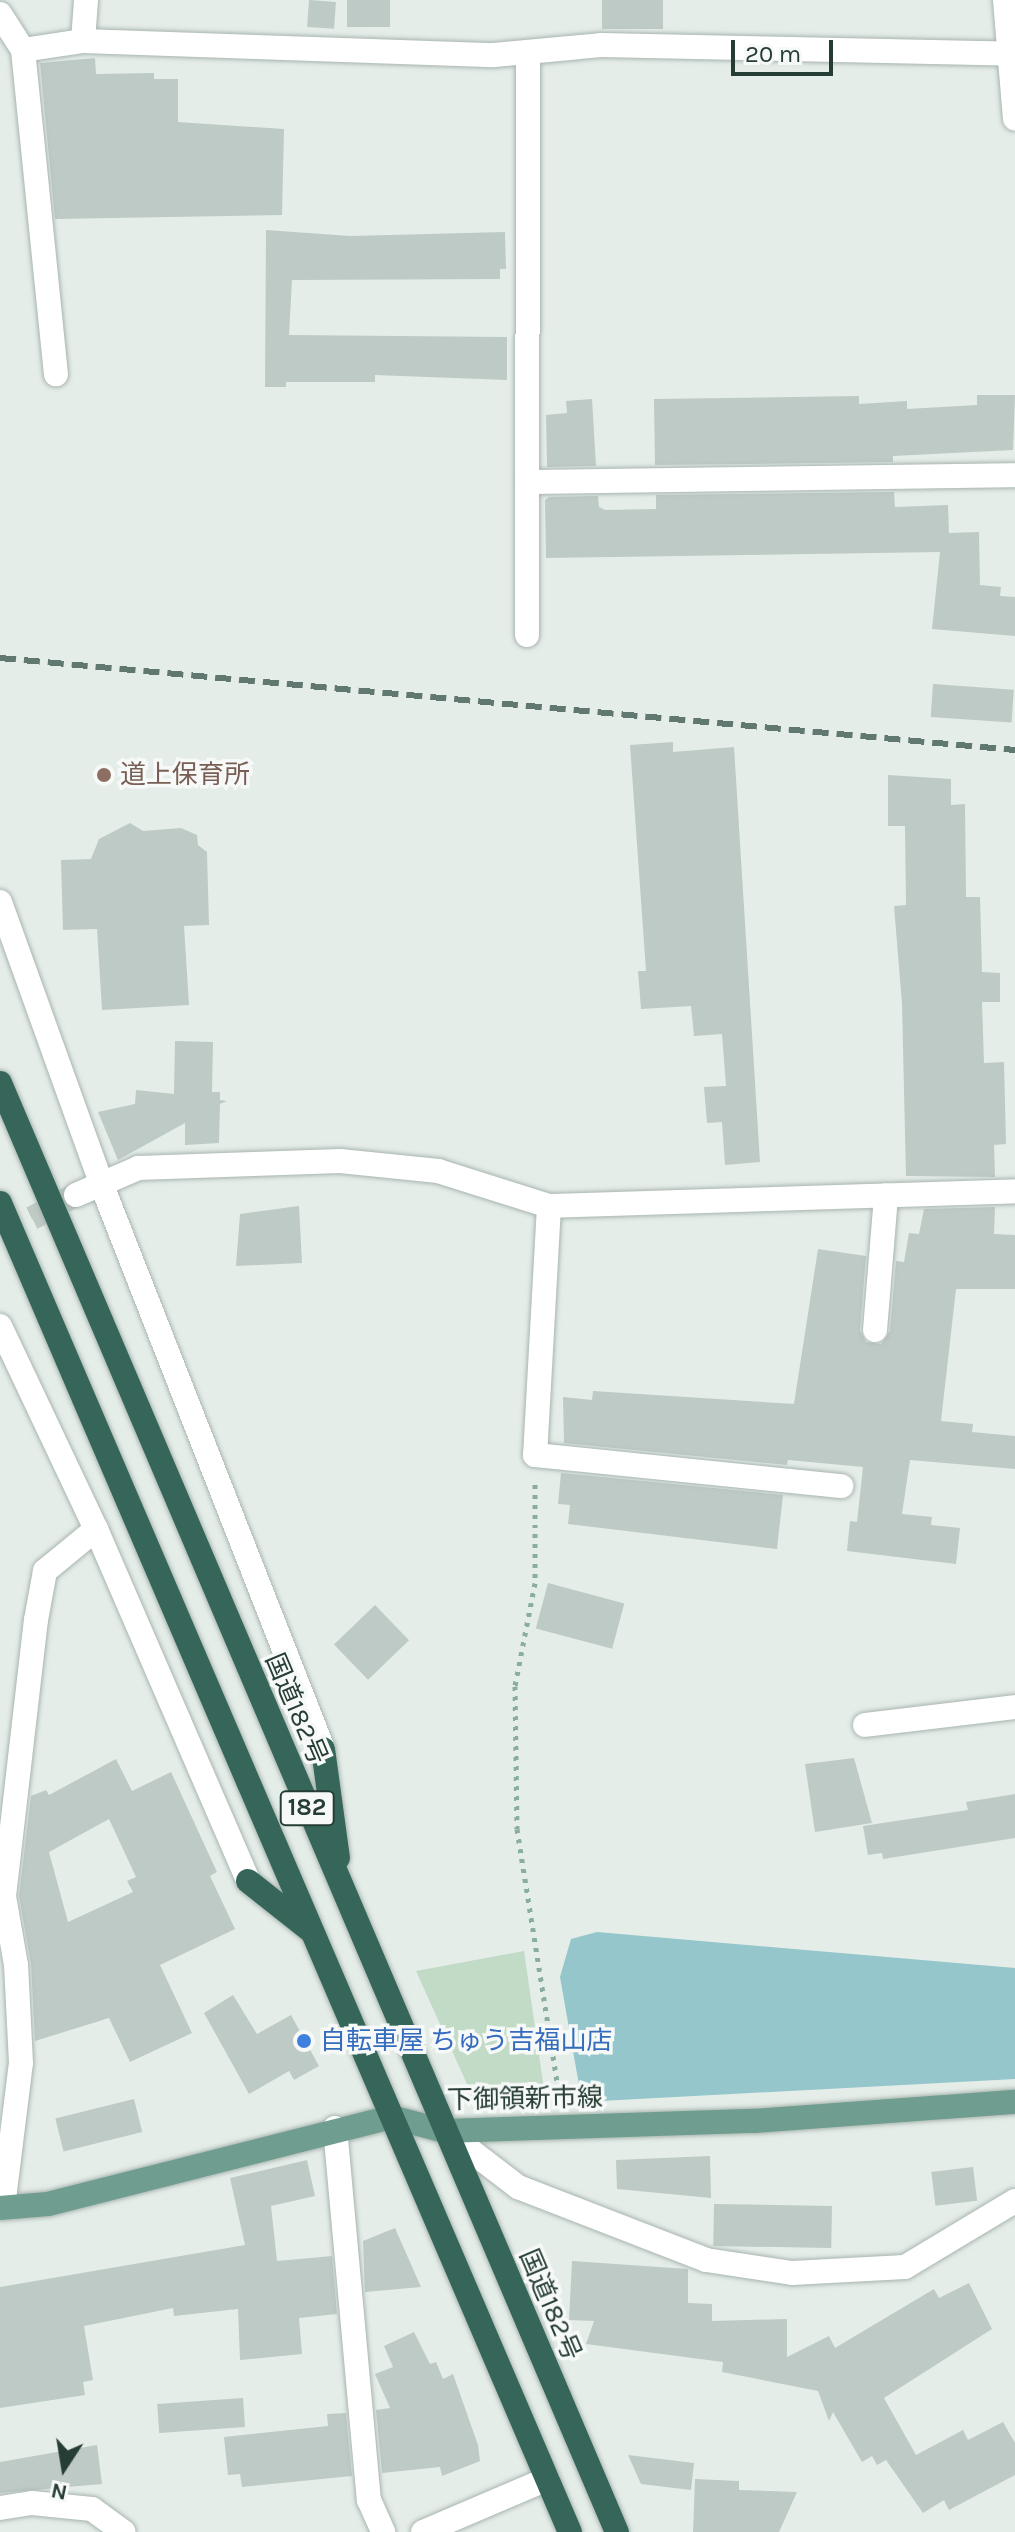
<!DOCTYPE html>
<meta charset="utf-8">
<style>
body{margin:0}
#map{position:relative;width:1015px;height:2532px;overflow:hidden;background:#e5ede9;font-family:Karla,"Noto Sans JP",sans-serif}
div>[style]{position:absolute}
.green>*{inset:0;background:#c1dbc6}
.water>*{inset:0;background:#94c6cb}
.building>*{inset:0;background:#becac5;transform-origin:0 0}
.minor-tunnel>*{height:24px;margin-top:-12px;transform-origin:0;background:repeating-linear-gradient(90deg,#bfcac5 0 24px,transparent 0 36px)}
.path>*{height:5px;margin-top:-2.5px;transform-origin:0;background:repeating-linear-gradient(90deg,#89ada0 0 4px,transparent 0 10px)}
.roads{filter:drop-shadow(0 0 2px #a8b5af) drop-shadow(0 0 2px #a8b5af)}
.minor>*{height:24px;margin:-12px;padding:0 12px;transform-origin:12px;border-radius:12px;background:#fff}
.major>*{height:24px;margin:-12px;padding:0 12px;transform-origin:12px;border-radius:12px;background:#6f9d8f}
.highway>*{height:24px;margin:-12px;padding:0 12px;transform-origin:12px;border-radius:12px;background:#356659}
.rail>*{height:6px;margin-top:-3px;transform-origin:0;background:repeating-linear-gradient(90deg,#617871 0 16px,transparent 0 24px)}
.dots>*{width:22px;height:22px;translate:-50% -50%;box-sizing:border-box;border:4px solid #f6f9f7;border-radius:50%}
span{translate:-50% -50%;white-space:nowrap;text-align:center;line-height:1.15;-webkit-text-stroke:7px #f6f9f7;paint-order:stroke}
.shield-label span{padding:2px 6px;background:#f6f9f7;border:2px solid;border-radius:6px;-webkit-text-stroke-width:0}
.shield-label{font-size:24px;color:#263d35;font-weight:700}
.education-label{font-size:26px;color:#785e54}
.left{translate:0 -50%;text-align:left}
.street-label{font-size:26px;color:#263d35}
.shop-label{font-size:26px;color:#366cbe}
.north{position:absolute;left:24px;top:2428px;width:80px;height:80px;-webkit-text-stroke:6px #f6f9f7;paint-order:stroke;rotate:192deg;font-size:22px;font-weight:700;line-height:32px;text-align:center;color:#263d35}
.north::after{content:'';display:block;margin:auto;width:28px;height:36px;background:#263d35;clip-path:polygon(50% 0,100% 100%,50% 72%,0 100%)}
.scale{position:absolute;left:731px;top:40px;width:102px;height:36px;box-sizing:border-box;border:4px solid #263d35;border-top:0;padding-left:10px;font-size:24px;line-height:28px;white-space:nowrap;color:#263d35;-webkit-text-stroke:6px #f6f9f7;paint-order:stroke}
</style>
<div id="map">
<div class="green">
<i style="clip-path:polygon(524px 1951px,546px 2103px,501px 2101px,467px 2084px,416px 1971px)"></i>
</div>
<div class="water">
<i style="clip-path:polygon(597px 1932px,1015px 1968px,1015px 2079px,582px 2102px,560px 1977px,571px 1939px)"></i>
</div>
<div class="building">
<i style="left:309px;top:0;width:27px;height:27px;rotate:4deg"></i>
<i style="left:347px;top:0;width:43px;height:27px"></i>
<i style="left:602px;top:0;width:61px;height:29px"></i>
<i style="clip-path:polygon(95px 58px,96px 74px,154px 73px,154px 79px,178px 79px,178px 122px,284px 129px,282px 215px,55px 219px,40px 63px)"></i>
<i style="clip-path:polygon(266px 230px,350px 236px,505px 232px,506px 269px,500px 269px,500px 279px,292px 280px,289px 335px,507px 337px,507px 380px,375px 375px,375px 382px,286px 382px,286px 387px,265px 387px)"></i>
<i style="clip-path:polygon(977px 395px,1015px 395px,1013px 450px,893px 456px,893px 462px,655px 465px,654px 399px,859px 396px,859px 404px,907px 401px,907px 409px,977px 405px)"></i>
<i style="clip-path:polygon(592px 399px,596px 466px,547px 467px,546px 415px,567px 413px,566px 401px)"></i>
<i style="clip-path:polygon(894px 492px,895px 507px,948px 505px,949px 533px,979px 532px,980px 585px,1001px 587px,1000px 596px,1015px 597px,1015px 636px,932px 629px,940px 552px,546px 558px,545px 500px,549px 497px,598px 496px,599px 507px,605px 510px,656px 509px,656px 495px)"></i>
<i style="left:933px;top:684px;width:81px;height:33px;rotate:4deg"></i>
<i style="clip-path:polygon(673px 742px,673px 752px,734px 747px,760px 1162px,725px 1165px,722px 1122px,707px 1123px,704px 1087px,726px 1086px,722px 1034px,694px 1036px,691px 1006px,641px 1009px,638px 971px,646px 971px,630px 745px)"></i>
<i style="clip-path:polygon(888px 775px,951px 779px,951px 805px,965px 804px,966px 897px,980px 897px,982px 972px,1000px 973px,1000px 1002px,982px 1002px,984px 1063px,1004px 1062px,1006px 1144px,994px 1145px,995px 1177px,906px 1176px,902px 1004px,894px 906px,906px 905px,905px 826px,888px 826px)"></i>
<i style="clip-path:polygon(130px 823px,143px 831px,181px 828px,197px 835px,198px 845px,207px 852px,209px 925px,184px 926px,189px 1005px,102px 1010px,97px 929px,63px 930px,61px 860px,91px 859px,99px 839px)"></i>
<i style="clip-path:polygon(175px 1041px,213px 1042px,212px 1092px,220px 1092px,220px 1100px,227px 1101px,220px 1104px,219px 1143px,185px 1145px,185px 1123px,118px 1160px,98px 1112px,135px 1104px,136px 1090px,174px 1094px)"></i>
<i style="clip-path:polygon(299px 1206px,302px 1263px,236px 1266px,240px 1214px)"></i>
<i style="clip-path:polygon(995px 1207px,994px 1234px,1015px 1235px,1015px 1289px,956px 1289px,941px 1421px,973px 1424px,972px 1432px,1015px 1436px,1015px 1469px,910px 1460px,902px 1514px,932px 1517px,931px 1525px,960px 1528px,956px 1564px,847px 1551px,850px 1521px,857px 1522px,863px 1467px,788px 1460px,787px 1465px,564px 1443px,563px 1397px,592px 1400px,593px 1391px,794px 1404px,818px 1249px,866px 1256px,860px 1330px,866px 1342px,881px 1344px,890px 1331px,896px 1261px,904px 1262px,909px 1233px,919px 1234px,924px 1209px)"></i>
<i style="clip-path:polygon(561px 1473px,783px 1495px,777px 1549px,568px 1524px,570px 1505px,558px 1504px)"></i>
<i style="left:548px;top:1583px;width:79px;height:47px;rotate:15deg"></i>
<i style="left:375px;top:1605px;width:49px;height:57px;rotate:46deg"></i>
<i style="clip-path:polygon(854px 1758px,872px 1823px,815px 1832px,805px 1764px)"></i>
<i style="clip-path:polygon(evenodd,116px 1759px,132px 1791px,171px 1772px,217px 1872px,210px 1876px,235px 1929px,160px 1965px,192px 2033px,130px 2062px,109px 2018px,35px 2041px,31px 1964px,19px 1896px,31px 1796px,46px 1790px,49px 1795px,116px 1759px,109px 1819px,136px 1877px,127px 1881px,133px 1892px,68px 1922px,49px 1852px,109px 1819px)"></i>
<i style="clip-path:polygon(1015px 1794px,1015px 1838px,883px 1859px,882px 1853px,868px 1855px,863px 1826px,968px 1810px,966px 1802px)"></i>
<i style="clip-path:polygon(233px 1995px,257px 2034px,291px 2015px,319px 2066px,294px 2080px,289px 2071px,249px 2094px,204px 2013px)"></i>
<i style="left:134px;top:2099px;width:34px;height:81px;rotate:76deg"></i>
<i style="clip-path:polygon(710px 2156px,711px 2198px,617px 2189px,616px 2160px)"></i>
<i style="clip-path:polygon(307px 2160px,315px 2196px,271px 2206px,277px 2261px,332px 2256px,337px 2314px,299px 2318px,302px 2354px,240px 2360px,238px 2309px,174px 2316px,173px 2308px,84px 2326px,93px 2380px,83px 2382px,85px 2395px,0 2408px,0 2287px,245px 2245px,230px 2178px)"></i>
<i style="left:973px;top:2167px;width:34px;height:42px;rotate:83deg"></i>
<i style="left:714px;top:2204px;width:118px;height:42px;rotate:1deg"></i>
<i style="clip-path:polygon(395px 2228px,421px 2287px,365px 2292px,363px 2241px)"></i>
<i style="clip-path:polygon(572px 2261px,688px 2269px,688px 2303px,712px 2304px,712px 2321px,787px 2319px,787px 2357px,829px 2336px,835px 2348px,934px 2289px,939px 2298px,969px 2283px,992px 2329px,884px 2398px,916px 2455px,963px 2430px,968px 2440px,1003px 2422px,1015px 2443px,1015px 2475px,949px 2510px,944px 2500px,923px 2513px,886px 2460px,877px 2465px,872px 2456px,862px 2462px,833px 2412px,829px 2421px,818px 2391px,722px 2372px,723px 2362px,586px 2344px,594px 2321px,569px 2320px)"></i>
<i style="clip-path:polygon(414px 2332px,430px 2364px,436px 2362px,443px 2379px,453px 2374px,478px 2445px,480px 2461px,442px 2476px,440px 2467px,382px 2473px,376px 2410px,390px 2408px,375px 2374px,393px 2367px,384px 2346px)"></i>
<i style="left:243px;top:2398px;width:29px;height:86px;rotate:86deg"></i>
<i style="clip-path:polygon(346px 2413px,352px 2476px,242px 2487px,240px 2474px,228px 2475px,224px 2437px,328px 2426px,327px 2414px)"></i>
<i style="clip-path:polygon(97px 2445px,102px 2484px,0 2493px,0 2462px)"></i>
<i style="clip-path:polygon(628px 2455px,694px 2463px,691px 2490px,641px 2484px)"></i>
<i style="clip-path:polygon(695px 2479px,739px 2481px,739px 2490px,797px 2492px,779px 2532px,693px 2532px)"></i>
</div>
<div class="minor-tunnel">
<i style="left:0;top:1235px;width:86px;rotate:-27.8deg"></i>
</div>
<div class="path">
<i style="left:535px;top:1484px;width:99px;rotate:90deg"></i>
<i style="left:535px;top:1583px;width:105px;rotate:101deg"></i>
<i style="left:515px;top:1686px;width:143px;rotate:89.2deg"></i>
<i style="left:517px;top:1829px;width:275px;rotate:81deg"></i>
</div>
<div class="roads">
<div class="minor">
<i style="left:1005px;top:0;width:119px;rotate:85.2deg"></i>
<i style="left:0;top:14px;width:43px;rotate:57.4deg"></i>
<i style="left:23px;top:50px;width:326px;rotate:84.2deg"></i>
<i style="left:83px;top:41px;width:41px;rotate:-85.8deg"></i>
<i style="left:23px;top:50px;width:61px;rotate:-8.5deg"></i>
<i style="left:83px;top:41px;width:411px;rotate:2deg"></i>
<i style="left:494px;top:55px;width:107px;rotate:-5.3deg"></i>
<i style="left:601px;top:45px;width:414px;rotate:1.2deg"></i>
<i style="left:527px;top:482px;width:488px;rotate:-0.8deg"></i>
<i style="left:527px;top:635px;width:583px;rotate:-89.9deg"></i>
<i style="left:0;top:902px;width:299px;rotate:70.2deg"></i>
<i style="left:101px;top:1183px;width:608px;rotate:68.58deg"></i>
<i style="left:76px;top:1195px;width:68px;rotate:-23.5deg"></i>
<i style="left:138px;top:1168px;width:202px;rotate:-2deg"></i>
<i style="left:340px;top:1161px;width:99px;rotate:5.8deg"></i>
<i style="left:438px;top:1171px;width:116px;rotate:17.5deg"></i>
<i style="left:549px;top:1206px;width:466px;rotate:-1.8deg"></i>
<i style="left:549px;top:1206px;width:249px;rotate:93.2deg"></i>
<i style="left:535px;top:1455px;width:308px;rotate:5.8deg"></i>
<i style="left:0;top:1326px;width:225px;rotate:64.7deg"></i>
<i style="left:96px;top:1529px;width:383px;rotate:66.6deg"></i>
<i style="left:875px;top:1330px;width:135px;rotate:-85.3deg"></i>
<i style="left:865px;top:1725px;width:151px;rotate:-6.8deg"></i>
<i style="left:335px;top:2128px;width:374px;rotate:84.8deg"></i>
<i style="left:369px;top:2500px;width:35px;rotate:66deg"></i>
<i style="left:445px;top:2131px;width:92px;rotate:37.5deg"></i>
<i style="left:518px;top:2187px;width:202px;rotate:21.2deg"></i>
<i style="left:706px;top:2260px;width:87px;rotate:8.6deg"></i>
<i style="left:792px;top:2273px;width:113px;rotate:-3deg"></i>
<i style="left:905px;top:2267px;width:128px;rotate:-31deg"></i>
<i style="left:3px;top:2207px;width:145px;rotate:-82.9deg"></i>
<i style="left:21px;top:2063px;width:98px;rotate:-92.9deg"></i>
<i style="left:16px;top:1965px;width:70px;rotate:-99.9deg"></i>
<i style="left:4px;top:1896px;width:278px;rotate:-83.4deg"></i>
<i style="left:36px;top:1620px;width:50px;rotate:-79.6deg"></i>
<i style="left:45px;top:1571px;width:66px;rotate:-39.5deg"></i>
<i style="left:0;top:2508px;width:32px;rotate:-9deg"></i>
<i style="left:32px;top:2503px;width:60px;rotate:5.7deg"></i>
<i style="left:92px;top:2509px;width:39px;rotate:36deg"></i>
<i style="left:423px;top:2532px;width:135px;rotate:-23.1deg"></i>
</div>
<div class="major">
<i style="left:0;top:2208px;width:48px;rotate:-4.8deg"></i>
<i style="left:48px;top:2204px;width:354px;rotate:-14.2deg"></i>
<i style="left:391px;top:2117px;width:56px;rotate:14.5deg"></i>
<i style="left:445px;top:2131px;width:309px;rotate:-1.9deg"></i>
<i style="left:754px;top:2121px;width:262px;rotate:-4.2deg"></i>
</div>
<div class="highway">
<i style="left:0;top:1083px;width:1575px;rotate:66.94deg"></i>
<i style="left:0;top:1203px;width:1446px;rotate:66.79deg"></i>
<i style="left:323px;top:1749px;width:110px;rotate:82.2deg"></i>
<i style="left:248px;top:1881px;width:79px;rotate:38.3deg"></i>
</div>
</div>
<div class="rail">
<i style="left:0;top:658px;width:1019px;rotate:5.18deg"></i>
</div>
<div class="dots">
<i style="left:104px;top:775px;background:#8d6e63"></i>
<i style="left:304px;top:2041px;background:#3f7fe0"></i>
</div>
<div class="shield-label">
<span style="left:307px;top:1808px">182</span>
</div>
<div class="education-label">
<span class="left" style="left:120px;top:775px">道上保育所</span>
</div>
<div class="street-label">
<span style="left:296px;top:1709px;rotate:67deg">国道182号</span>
<span style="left:525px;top:2099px;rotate:-1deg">下御領新市線</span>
<span style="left:550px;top:2305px;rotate:67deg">国道182号</span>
</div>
<div class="shop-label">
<span class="left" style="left:320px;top:2041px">自転車屋 ちゅう吉福山店</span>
</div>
<div class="north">N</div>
<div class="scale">20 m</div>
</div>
